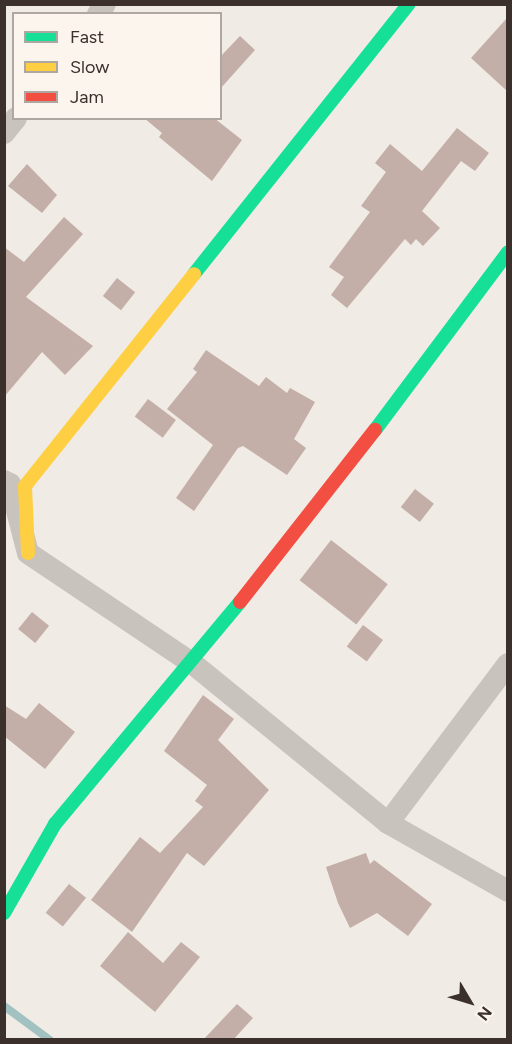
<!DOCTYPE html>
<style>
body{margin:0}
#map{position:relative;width:512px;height:1044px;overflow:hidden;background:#f0ebe5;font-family:Figtree,sans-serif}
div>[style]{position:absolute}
.stream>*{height:8px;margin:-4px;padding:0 4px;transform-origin:4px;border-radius:4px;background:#a1c2c1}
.building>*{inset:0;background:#c3afa7;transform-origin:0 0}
.street>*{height:22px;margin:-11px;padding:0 11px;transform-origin:11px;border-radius:11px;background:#c9c3be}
.fast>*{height:14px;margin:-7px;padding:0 7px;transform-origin:7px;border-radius:7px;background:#16e098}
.slow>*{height:14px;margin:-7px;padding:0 7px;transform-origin:7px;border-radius:7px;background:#ffcf43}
.jam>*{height:14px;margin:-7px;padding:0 7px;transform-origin:7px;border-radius:7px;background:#f24e42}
span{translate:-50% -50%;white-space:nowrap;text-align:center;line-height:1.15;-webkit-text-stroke:5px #fbf5ee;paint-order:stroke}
.frame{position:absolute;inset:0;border:6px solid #3b302b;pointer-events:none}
.legend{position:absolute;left:12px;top:12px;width:210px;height:108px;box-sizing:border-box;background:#fbf5ee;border:2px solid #aea6a0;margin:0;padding:8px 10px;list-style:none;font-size:18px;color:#3b302b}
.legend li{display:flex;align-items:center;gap:12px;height:30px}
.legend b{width:30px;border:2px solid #aea6a0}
.north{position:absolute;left:440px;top:972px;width:60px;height:60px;-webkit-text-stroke:4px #fbf5ee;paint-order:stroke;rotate:128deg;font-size:16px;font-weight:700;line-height:24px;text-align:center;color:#3b302b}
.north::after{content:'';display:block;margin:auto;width:21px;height:27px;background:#3b302b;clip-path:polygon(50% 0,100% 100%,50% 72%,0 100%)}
</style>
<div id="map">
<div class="stream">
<i style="left:4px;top:1006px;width:57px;rotate:36.5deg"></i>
</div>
<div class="building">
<i style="clip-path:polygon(507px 18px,507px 91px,471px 58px)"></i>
<i style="clip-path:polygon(240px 36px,255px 50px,220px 89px,220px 57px)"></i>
<i style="clip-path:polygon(144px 118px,214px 118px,242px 140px,212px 181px,159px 137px,162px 133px)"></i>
<i style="clip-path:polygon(457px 128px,489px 153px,475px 171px,461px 161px,422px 211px,440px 228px,423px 246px,416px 239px,411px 245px,405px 239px,347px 308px,331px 295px,344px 277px,329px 267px,370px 212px,361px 206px,386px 172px,375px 163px,390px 144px,422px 171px)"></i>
<i style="clip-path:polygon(27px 164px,57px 195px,42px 213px,8px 186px)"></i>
<i style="clip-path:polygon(64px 217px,83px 234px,26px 297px,93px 346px,65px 375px,42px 352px,4px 397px,4px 247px,24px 262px)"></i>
<i style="left:117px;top:278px;width:23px;height:23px;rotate:38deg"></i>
<i style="clip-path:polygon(206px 350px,259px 386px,266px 377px,287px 393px,290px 388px,315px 402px,294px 439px,306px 448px,287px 475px,243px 446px,238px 448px,194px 511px,176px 498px,213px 445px,167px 409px,197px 372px,193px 369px)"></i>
<i style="left:148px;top:399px;width:35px;height:22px;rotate:37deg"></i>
<i style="left:415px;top:489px;width:24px;height:23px;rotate:38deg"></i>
<i style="left:331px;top:540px;width:72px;height:51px;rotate:38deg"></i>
<i style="left:32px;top:612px;width:22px;height:22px;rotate:39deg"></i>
<i style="left:363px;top:625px;width:25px;height:27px;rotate:37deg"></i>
<i style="clip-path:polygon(203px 695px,234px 719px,218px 740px,269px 790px,204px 866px,187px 853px,132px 932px,91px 900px,140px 837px,160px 853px,203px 807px,195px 801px,207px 785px,164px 751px)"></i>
<i style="clip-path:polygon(39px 703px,75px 732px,45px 769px,4px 736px,4px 705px,26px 719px)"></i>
<i style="clip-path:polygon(366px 853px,370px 864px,374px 860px,432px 904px,408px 936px,377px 913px,350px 928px,338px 903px,326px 867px)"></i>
<i style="left:69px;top:884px;width:22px;height:37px;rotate:39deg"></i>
<i style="clip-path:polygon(128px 932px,163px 963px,181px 942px,200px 957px,155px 1012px,100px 966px)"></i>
<i style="clip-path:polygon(237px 1004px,253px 1018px,233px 1040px,203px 1040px)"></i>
</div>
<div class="street">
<i style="left:98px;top:14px;width:12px;rotate:-55deg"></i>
<i style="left:4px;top:133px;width:19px;rotate:-51deg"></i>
<i style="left:4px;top:481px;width:7px;rotate:27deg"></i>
<i style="left:10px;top:484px;width:71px;rotate:75.4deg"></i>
<i style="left:28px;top:553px;width:197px;rotate:33.9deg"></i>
<i style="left:192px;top:663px;width:253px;rotate:39.2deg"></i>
<i style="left:388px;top:823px;width:138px;rotate:29.5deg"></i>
<i style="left:388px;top:823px;width:199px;rotate:-53deg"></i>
</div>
<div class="fast">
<i style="left:194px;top:274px;width:345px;rotate:-51.5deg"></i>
<i style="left:375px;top:430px;width:222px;rotate:-53.2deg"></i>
<i style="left:4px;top:913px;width:103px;rotate:-60.2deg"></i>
<i style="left:55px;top:824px;width:289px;rotate:-50.2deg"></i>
</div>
<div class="slow">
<i style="left:28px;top:553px;width:67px;rotate:-92.6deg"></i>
<i style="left:25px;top:486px;width:271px;rotate:-51.4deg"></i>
</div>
<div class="jam">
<i style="left:240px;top:602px;width:219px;rotate:-51.9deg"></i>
</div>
<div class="frame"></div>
<ul class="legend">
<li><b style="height:8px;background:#16e098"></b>Fast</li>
<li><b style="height:8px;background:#ffcf43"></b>Slow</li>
<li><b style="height:8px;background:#f24e42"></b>Jam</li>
</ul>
<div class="north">N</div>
</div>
